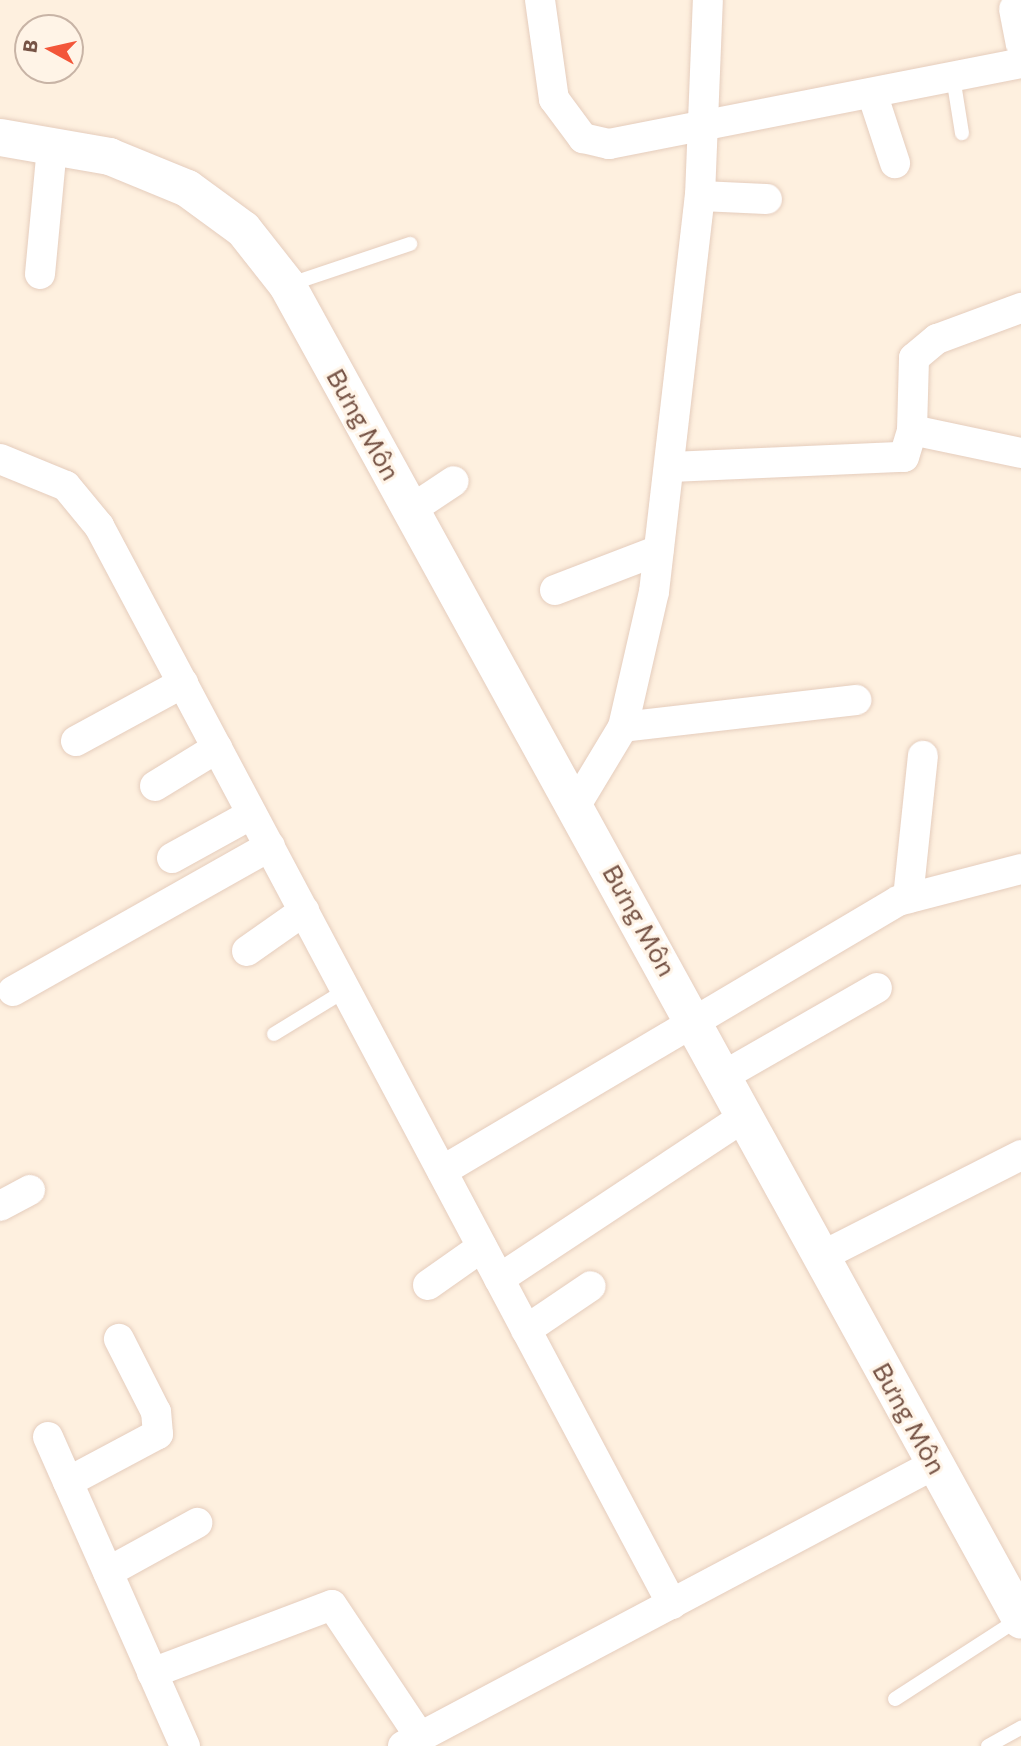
<!DOCTYPE html>
<meta charset="utf-8">
<style>
body{margin:0}
#map{position:relative;width:1021px;height:1746px;overflow:hidden;background:#fef0df;font-family:Commissioner,sans-serif}
div>[style]{position:absolute}
.roads{filter:drop-shadow(0 0 2px #e5cdbd) drop-shadow(0 0 2px #e5cdbd)}
.service>*{height:14px;margin:-7px;padding:0 7px;transform-origin:7px;border-radius:7px;background:#fff}
.minor>*{height:30px;margin:-15px;padding:0 15px;transform-origin:15px;border-radius:15px;background:#fff}
.tertiary>*{height:37px;margin:-18.5px;padding:0 18.5px;transform-origin:18.5px;border-radius:18.5px;background:#fff}
span{translate:-50% -50%;white-space:nowrap;text-align:center;line-height:1.15;-webkit-text-stroke:6px #fff4e7;paint-order:stroke}
.street-label{font-size:26px;color:#765345}
.north{position:absolute;left:14px;top:14px;width:70px;height:70px;box-sizing:border-box;background:#fff4e7;border:2px solid #c8b4a6;border-radius:50%;rotate:278deg;font-size:19px;font-weight:700;line-height:28px;text-align:center;color:#765345}
.north::after{content:'';display:block;margin:auto;width:24px;height:32px;background:#f35639;clip-path:polygon(50% 0,100% 100%,50% 72%,0 100%)}
</style>
<div id="map">
<div class="roads">
<div class="service">
<i style="left:953px;top:77px;width:57px;rotate:80.9deg"></i>
<i style="left:288px;top:285px;width:129px;rotate:-18.6deg"></i>
<i style="left:274px;top:1034px;width:84px;rotate:-31.4deg"></i>
<i style="left:895px;top:1699px;width:149px;rotate:-32.9deg"></i>
<i style="left:988px;top:1746px;width:38px;rotate:-29deg"></i>
</div>
<div class="minor">
<i style="left:540px;top:0;width:100px;rotate:82deg"></i>
<i style="left:554px;top:99px;width:49px;rotate:53.4deg"></i>
<i style="left:583px;top:138px;width:27px;rotate:13deg"></i>
<i style="left:609px;top:144px;width:420px;rotate:-11.1deg"></i>
<i style="left:1014px;top:9px;width:36px;rotate:79deg"></i>
<i style="left:872px;top:93px;width:74px;rotate:71.8deg"></i>
<i style="left:700px;top:196px;width:67px;rotate:2.6deg"></i>
<i style="left:40px;top:274px;width:129px;rotate:-84.6deg"></i>
<i style="left:912px;top:430px;width:111px;rotate:11.9deg"></i>
<i style="left:0;top:459px;width:71px;rotate:22.2deg"></i>
<i style="left:66px;top:486px;width:52px;rotate:50.5deg"></i>
<i style="left:99px;top:526px;width:1221px;rotate:62.01deg"></i>
<i style="left:671px;top:467px;width:233px;rotate:-2.5deg"></i>
<i style="left:904px;top:457px;width:28px;rotate:-73deg"></i>
<i style="left:912px;top:430px;width:72px;rotate:-88.4deg"></i>
<i style="left:914px;top:358px;width:30px;rotate:-40deg"></i>
<i style="left:937px;top:339px;width:90px;rotate:-20.3deg"></i>
<i style="left:412px;top:509px;width:50px;rotate:-33.7deg"></i>
<i style="left:555px;top:590px;width:111px;rotate:-21deg"></i>
<i style="left:623px;top:727px;width:235px;rotate:-6.6deg"></i>
<i style="left:76px;top:741px;width:122px;rotate:-28.5deg"></i>
<i style="left:155px;top:786px;width:73px;rotate:-31.5deg"></i>
<i style="left:576px;top:805px;width:91px;rotate:-58.9deg"></i>
<i style="left:623px;top:727px;width:139px;rotate:-77.1deg"></i>
<i style="left:654px;top:592px;width:399px;rotate:-83.4deg"></i>
<i style="left:700px;top:196px;width:196px;rotate:-87.7deg"></i>
<i style="left:172px;top:858px;width:91px;rotate:-28.8deg"></i>
<i style="left:908px;top:898px;width:143px;rotate:-84deg"></i>
<i style="left:247px;top:951px;width:70px;rotate:-35.1deg"></i>
<i style="left:13px;top:991px;width:295px;rotate:-29.4deg"></i>
<i style="left:725px;top:1075px;width:175px;rotate:-29.8deg"></i>
<i style="left:442px;top:1171px;width:530px;rotate:-30.63deg"></i>
<i style="left:898px;top:901px;width:127px;rotate:-14.6deg"></i>
<i style="left:0;top:1206px;width:34px;rotate:-28deg"></i>
<i style="left:822px;top:1256px;width:223px;rotate:-26.9deg"></i>
<i style="left:499px;top:1279px;width:297px;rotate:-33.5deg"></i>
<i style="left:428px;top:1285px;width:66px;rotate:-35.1deg"></i>
<i style="left:526px;top:1330px;width:78px;rotate:-34.1deg"></i>
<i style="left:48px;top:1437px;width:338px;rotate:66.1deg"></i>
<i style="left:68px;top:1482px;width:102px;rotate:-28.1deg"></i>
<i style="left:158px;top:1434px;width:22px;rotate:-95deg"></i>
<i style="left:156px;top:1412px;width:82px;rotate:-116.9deg"></i>
<i style="left:108px;top:1572px;width:102px;rotate:-28.8deg"></i>
<i style="left:152px;top:1673px;width:192px;rotate:-20.7deg"></i>
<i style="left:332px;top:1605px;width:159px;rotate:56.3deg"></i>
<i style="left:403px;top:1746px;width:602px;rotate:-27.93deg"></i>
</div>
<div class="tertiary">
<i style="left:0;top:137px;width:111px;rotate:9.9deg"></i>
<i style="left:109px;top:156px;width:84px;rotate:22.3deg"></i>
<i style="left:187px;top:188px;width:69px;rotate:36.2deg"></i>
<i style="left:243px;top:229px;width:71px;rotate:51.8deg"></i>
<i style="left:287px;top:285px;width:1523px;rotate:61.2deg"></i>
</div>
</div>
<div class="street-label">
<span style="left:364px;top:424px;rotate:61deg">Bưng Môn</span>
<span style="left:640px;top:920px;rotate:61deg">Bưng Môn</span>
<span style="left:910px;top:1418px;rotate:61deg">Bưng Môn</span>
</div>
<div class="north">B</div>
</div>
